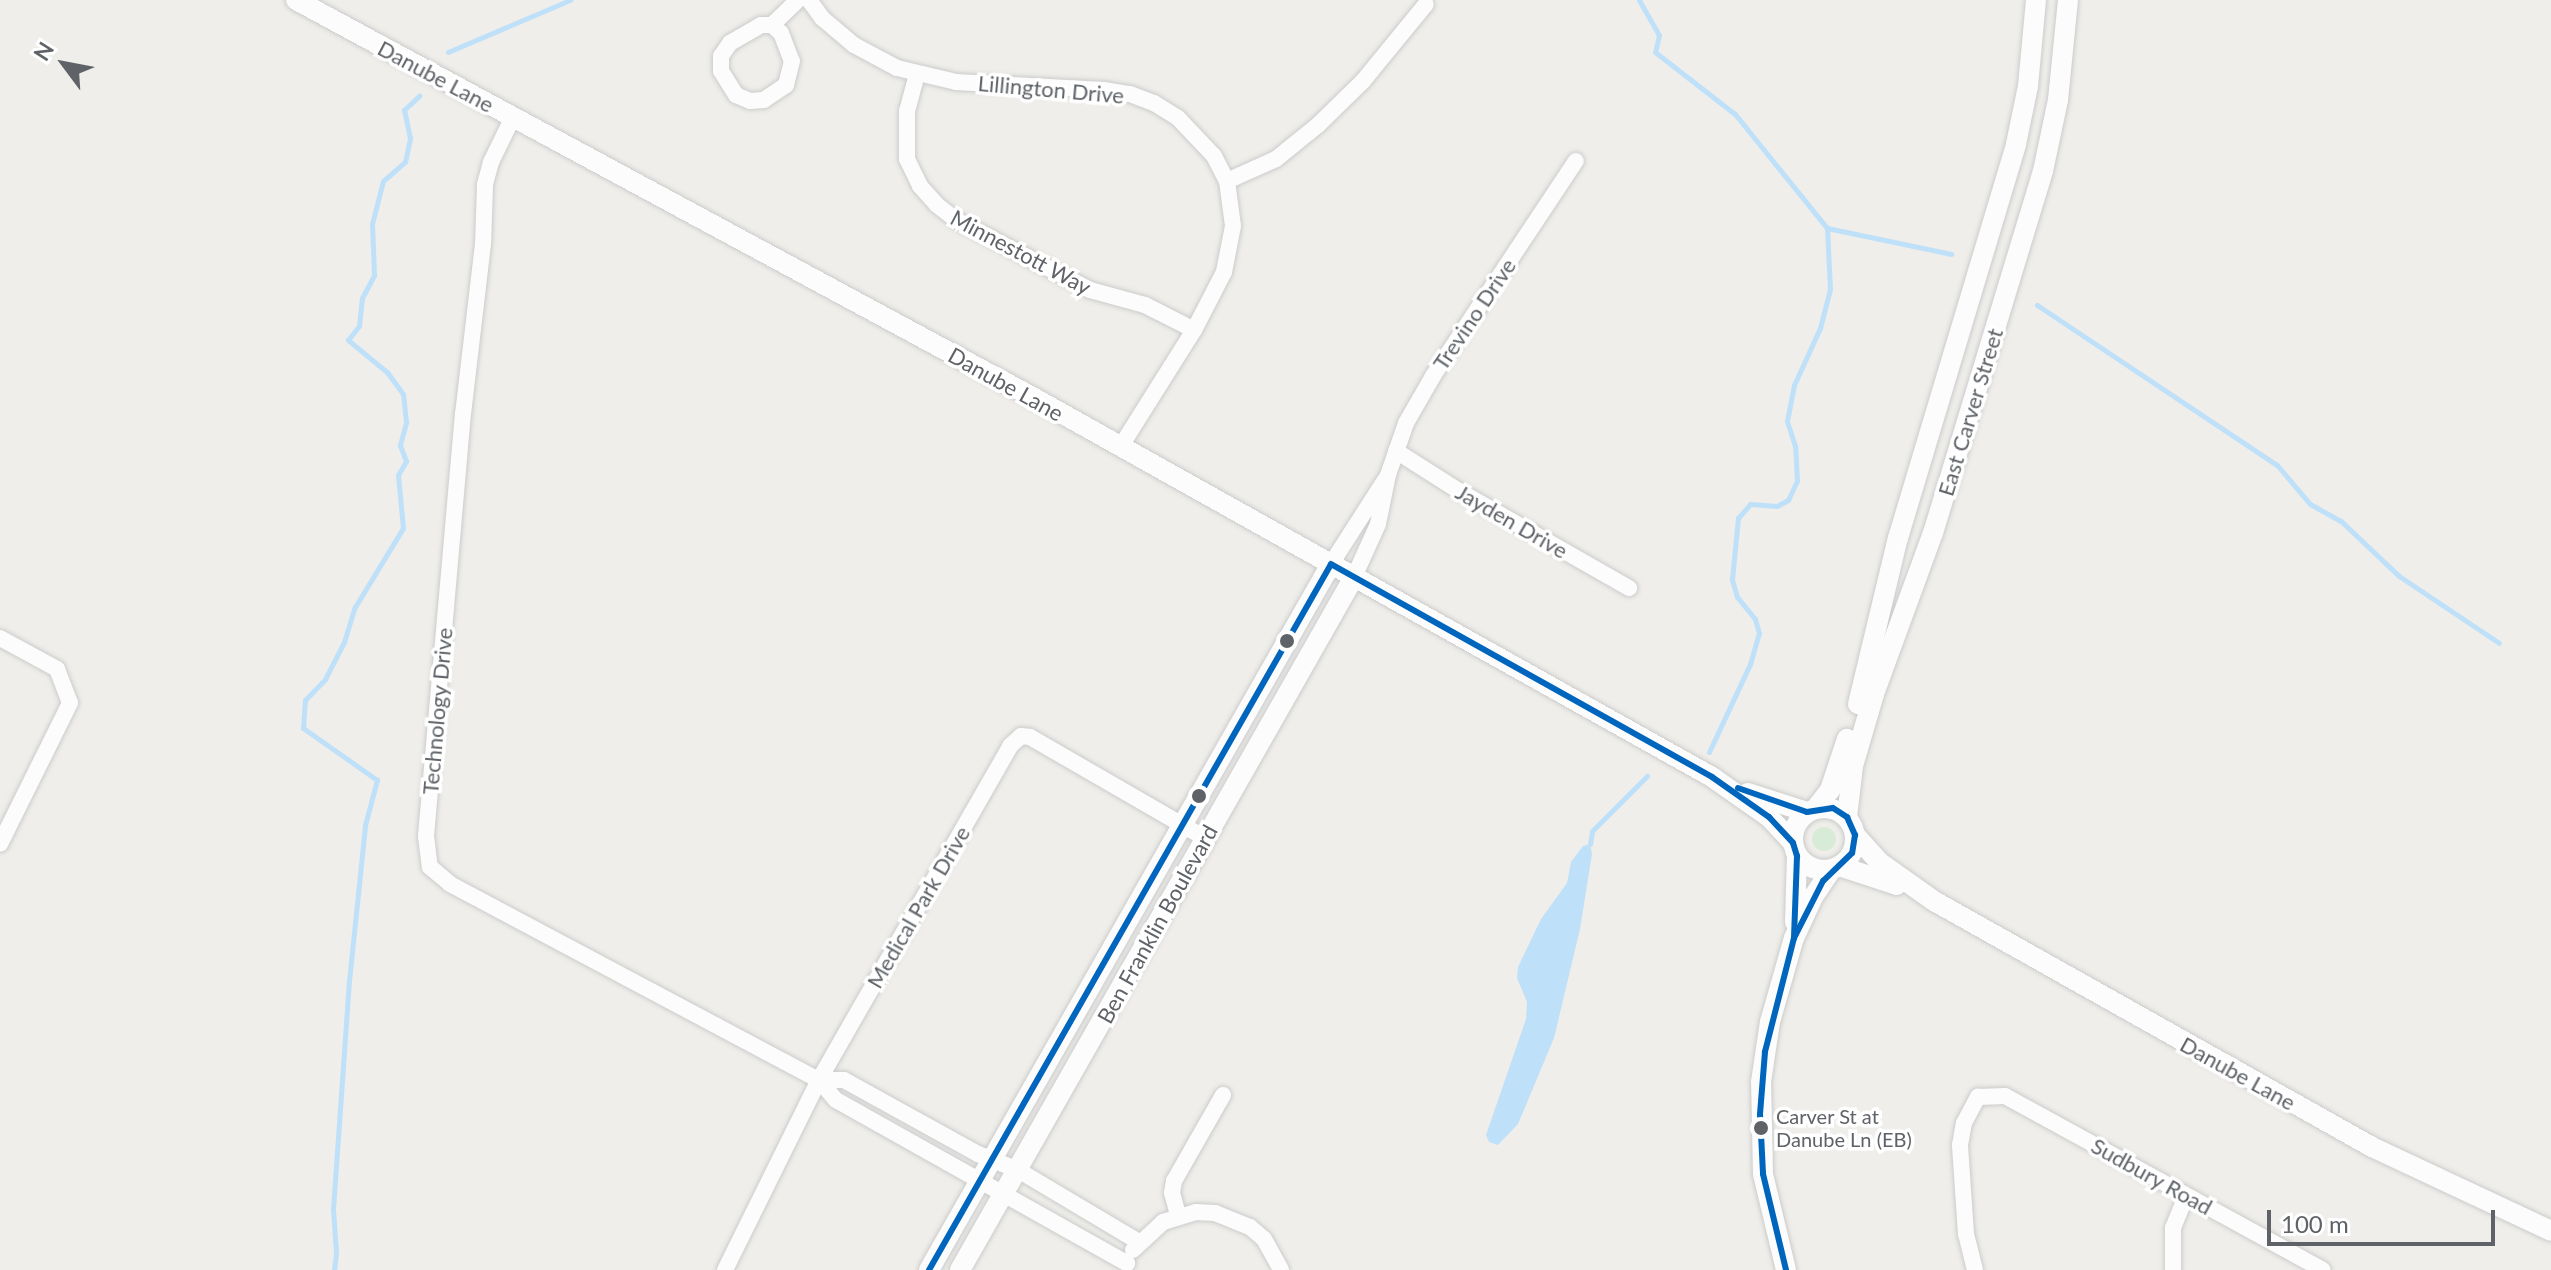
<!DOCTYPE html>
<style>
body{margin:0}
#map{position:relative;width:2551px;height:1270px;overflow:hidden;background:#efeeea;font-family:Lato,sans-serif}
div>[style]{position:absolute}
.green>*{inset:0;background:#d8ebd6}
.round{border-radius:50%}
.water>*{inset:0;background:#bfe0f9}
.stream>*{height:5px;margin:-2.5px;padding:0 2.5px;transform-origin:2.5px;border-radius:2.5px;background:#bfe0f9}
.roads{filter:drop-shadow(0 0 2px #cbcccc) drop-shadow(0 0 2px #cbcccc)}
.minor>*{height:16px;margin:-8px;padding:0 8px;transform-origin:8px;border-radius:8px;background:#fdfcfc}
.tertiary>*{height:20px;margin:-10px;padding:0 10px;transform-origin:10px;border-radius:10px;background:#fdfcfc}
.tertiary>.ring{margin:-10px;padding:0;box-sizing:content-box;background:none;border:20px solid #fdfcfc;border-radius:50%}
.bus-1>*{height:6px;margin:-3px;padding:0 3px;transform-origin:3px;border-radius:3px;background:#0065bd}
.dots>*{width:22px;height:22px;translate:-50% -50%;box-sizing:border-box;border:4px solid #fff;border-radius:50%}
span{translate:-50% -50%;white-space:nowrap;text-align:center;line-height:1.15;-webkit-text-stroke:7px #fff;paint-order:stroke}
.bus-label{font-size:20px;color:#5f6368}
.left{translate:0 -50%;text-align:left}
.street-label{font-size:22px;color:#5f6368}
.north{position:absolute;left:24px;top:24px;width:80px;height:80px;-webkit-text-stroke:6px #fff;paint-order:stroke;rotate:302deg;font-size:22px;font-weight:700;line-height:32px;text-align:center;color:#5f6368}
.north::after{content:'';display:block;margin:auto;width:28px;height:36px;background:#5f6368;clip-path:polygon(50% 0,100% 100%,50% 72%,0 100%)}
.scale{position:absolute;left:2267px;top:1210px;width:228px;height:36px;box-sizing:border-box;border:4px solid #5f6368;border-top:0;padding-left:10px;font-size:24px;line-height:28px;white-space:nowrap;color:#5f6368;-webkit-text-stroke:6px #fff;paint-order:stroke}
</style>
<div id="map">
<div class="green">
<i class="round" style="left:1812px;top:827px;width:24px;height:24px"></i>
</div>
<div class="water">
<i style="clip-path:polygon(1590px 844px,1592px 854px,1580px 929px,1554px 1038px,1518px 1124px,1498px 1145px,1489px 1142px,1486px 1135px,1526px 1019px,1527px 1002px,1517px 978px,1518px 967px,1541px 919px,1567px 883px,1571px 862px,1583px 846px)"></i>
</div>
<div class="stream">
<i style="left:1639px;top:0;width:40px;rotate:60.3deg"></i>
<i style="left:1659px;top:35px;width:17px;rotate:103deg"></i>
<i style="left:1655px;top:52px;width:101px;rotate:37.8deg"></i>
<i style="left:1735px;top:114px;width:146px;rotate:51.1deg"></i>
<i style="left:1827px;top:228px;width:127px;rotate:11.8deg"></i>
<i style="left:448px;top:52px;width:133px;rotate:-23.1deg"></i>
<i style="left:2037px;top:305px;width:288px;rotate:33.7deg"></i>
<i style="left:2277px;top:465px;width:51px;rotate:49.8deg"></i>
<i style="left:2310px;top:504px;width:35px;rotate:29deg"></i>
<i style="left:2341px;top:521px;width:80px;rotate:43.5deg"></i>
<i style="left:2399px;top:576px;width:120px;rotate:33.8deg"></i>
<i style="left:1709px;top:752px;width:97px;rotate:-65deg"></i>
<i style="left:1750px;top:664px;width:32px;rotate:-74deg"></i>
<i style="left:1759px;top:633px;width:15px;rotate:-106deg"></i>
<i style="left:1755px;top:619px;width:28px;rotate:-129deg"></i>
<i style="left:1737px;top:597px;width:19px;rotate:-106deg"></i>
<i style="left:1732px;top:579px;width:61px;rotate:-84.4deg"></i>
<i style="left:1738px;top:518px;width:18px;rotate:-49deg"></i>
<i style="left:1750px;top:504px;width:27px;rotate:4deg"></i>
<i style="left:1777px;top:506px;width:13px;rotate:-29deg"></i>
<i style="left:1788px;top:500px;width:21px;rotate:-65deg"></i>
<i style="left:1797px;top:481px;width:35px;rotate:-93deg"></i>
<i style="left:1795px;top:446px;width:26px;rotate:-108deg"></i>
<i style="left:1787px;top:421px;width:37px;rotate:-79deg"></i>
<i style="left:1794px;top:385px;width:63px;rotate:-65.5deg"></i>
<i style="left:1820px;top:328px;width:40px;rotate:-75.6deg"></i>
<i style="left:1830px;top:289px;width:61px;rotate:-92.8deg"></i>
<i style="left:1590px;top:844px;width:13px;rotate:-81deg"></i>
<i style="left:1592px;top:831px;width:78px;rotate:-45deg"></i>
<i style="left:334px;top:1270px;width:17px;rotate:-83deg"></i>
<i style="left:336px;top:1253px;width:44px;rotate:-93.9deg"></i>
<i style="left:333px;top:1209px;width:229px;rotate:-86deg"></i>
<i style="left:349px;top:981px;width:157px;rotate:-84.1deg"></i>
<i style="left:365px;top:825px;width:47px;rotate:-75.1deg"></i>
<i style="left:377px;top:780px;width:90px;rotate:-144.9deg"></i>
<i style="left:303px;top:728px;width:28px;rotate:-86deg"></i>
<i style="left:305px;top:700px;width:29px;rotate:-46deg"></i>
<i style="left:325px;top:679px;width:42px;rotate:-62.8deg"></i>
<i style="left:344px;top:642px;width:37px;rotate:-73deg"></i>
<i style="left:355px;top:607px;width:92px;rotate:-58.7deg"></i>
<i style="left:403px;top:528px;width:53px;rotate:-95.4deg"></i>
<i style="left:398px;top:475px;width:16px;rotate:-60deg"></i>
<i style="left:406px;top:461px;width:17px;rotate:-111deg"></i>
<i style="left:400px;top:445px;width:24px;rotate:-75deg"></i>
<i style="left:406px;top:422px;width:28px;rotate:-96deg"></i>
<i style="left:403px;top:394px;width:26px;rotate:-126deg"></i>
<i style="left:388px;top:373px;width:52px;rotate:-140.5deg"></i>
<i style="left:348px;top:340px;width:18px;rotate:-52deg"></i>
<i style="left:359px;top:326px;width:28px;rotate:-84deg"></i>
<i style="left:362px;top:298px;width:26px;rotate:-62deg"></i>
<i style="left:374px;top:275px;width:51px;rotate:-92.2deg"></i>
<i style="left:372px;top:224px;width:44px;rotate:-75.7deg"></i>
<i style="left:383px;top:181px;width:29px;rotate:-41deg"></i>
<i style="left:405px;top:162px;width:25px;rotate:-78deg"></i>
<i style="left:410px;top:138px;width:29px;rotate:-102deg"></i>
<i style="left:404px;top:110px;width:21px;rotate:-43deg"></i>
</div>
<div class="roads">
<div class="minor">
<i style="left:809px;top:0;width:22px;rotate:54deg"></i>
<i style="left:822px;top:18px;width:42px;rotate:40.2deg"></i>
<i style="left:854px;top:45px;width:49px;rotate:28.1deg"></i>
<i style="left:897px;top:68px;width:61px;rotate:13.3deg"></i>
<i style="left:956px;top:82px;width:148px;rotate:3.1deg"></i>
<i style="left:1104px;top:90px;width:26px;rotate:9deg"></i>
<i style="left:1130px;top:94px;width:26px;rotate:21deg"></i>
<i style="left:1154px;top:103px;width:28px;rotate:32deg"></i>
<i style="left:1178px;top:118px;width:52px;rotate:46.5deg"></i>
<i style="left:1214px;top:156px;width:28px;rotate:63deg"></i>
<i style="left:1227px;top:181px;width:45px;rotate:82.4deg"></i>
<i style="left:1233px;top:226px;width:47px;rotate:101.1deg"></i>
<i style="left:1224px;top:272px;width:65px;rotate:117.3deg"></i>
<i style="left:1194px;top:330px;width:137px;rotate:122.2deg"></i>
<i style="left:772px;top:25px;width:12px;rotate:42deg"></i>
<i style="left:781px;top:33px;width:30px;rotate:69deg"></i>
<i style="left:792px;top:61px;width:25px;rotate:104deg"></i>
<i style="left:786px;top:85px;width:27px;rotate:146deg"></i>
<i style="left:764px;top:100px;width:14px;rotate:176deg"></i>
<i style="left:750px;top:101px;width:15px;rotate:-157deg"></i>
<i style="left:736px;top:95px;width:28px;rotate:-122deg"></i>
<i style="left:721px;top:71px;width:15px;rotate:-90deg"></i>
<i style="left:721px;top:56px;width:16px;rotate:-55deg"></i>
<i style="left:730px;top:43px;width:36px;rotate:-30deg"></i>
<i style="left:761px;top:25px;width:11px"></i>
<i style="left:772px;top:25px;width:36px;rotate:-44deg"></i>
<i style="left:917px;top:74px;width:38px;rotate:105deg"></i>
<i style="left:907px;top:111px;width:48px;rotate:90deg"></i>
<i style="left:907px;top:159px;width:30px;rotate:64deg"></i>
<i style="left:920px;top:186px;width:25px;rotate:48deg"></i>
<i style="left:937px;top:205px;width:24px;rotate:38deg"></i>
<i style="left:956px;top:220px;width:151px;rotate:27.6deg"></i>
<i style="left:1090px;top:290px;width:57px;rotate:15.3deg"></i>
<i style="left:1145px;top:305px;width:55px;rotate:27deg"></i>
<i style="left:513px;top:117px;width:50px;rotate:116.1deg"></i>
<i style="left:491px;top:162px;width:24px;rotate:105deg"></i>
<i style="left:485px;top:185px;width:59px;rotate:91.9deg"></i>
<i style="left:483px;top:244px;width:170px;rotate:96.7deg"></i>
<i style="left:463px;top:413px;width:425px;rotate:95deg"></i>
<i style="left:426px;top:836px;width:31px;rotate:83deg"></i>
<i style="left:430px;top:867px;width:26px;rotate:40deg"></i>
<i style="left:450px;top:884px;width:418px;rotate:28deg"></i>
<i style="left:819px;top:1080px;width:26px;rotate:50deg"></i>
<i style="left:836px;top:1100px;width:334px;rotate:29.3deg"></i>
<i style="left:1227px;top:181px;width:54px;rotate:-24.2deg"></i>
<i style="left:1276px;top:159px;width:54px;rotate:-39deg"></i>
<i style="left:1318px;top:125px;width:63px;rotate:-44.4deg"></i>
<i style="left:1363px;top:81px;width:99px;rotate:-50.7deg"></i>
<i style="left:1396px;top:451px;width:75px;rotate:32.4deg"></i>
<i style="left:1459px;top:491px;width:196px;rotate:29.7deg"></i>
<i style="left:1331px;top:564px;width:100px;rotate:-57.3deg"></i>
<i style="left:1354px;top:577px;width:58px;rotate:-65.6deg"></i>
<i style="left:1378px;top:524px;width:50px;rotate:-78.5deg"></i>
<i style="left:1388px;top:475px;width:55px;rotate:-70.9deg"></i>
<i style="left:1406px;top:423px;width:54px;rotate:-60.1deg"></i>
<i style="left:1433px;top:376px;width:258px;rotate:-56.4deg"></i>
<i style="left:0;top:638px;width:65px;rotate:28.5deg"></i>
<i style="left:57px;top:669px;width:36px;rotate:69deg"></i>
<i style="left:70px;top:703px;width:157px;rotate:116.4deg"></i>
<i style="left:819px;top:1080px;width:25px"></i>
<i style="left:844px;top:1080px;width:153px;rotate:28.9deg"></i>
<i style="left:978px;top:1154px;width:43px;rotate:21.8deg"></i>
<i style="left:1018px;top:1170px;width:141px;rotate:30.8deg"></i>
<i style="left:1178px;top:1215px;width:23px;rotate:-105deg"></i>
<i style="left:1172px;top:1193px;width:12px;rotate:-81deg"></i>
<i style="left:1174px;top:1181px;width:99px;rotate:-60.3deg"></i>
<i style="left:1133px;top:1250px;width:41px;rotate:-43deg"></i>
<i style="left:1163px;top:1222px;width:34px;rotate:-17deg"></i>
<i style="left:1196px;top:1212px;width:19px;rotate:3deg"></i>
<i style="left:1215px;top:1213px;width:38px;rotate:22deg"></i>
<i style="left:1250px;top:1227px;width:18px;rotate:41deg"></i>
<i style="left:1264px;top:1239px;width:35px;rotate:61deg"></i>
<i style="left:725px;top:1270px;width:212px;rotate:-63.7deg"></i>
<i style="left:819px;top:1080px;width:385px;rotate:-60.2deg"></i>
<i style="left:1010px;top:746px;width:15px;rotate:-42deg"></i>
<i style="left:1021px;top:736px;width:9px;rotate:6deg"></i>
<i style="left:1030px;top:737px;width:202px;rotate:30deg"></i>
<i style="left:1975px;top:1270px;width:37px;rotate:-104deg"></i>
<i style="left:1966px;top:1234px;width:89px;rotate:-93.9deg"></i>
<i style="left:1960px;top:1145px;width:22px;rotate:-80deg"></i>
<i style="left:1964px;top:1123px;width:30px;rotate:-62deg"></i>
<i style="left:1978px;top:1097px;width:27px;rotate:-2deg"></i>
<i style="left:2005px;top:1096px;width:362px;rotate:28.7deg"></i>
<i style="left:2173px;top:1270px;width:42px;rotate:-90deg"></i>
<i style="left:2173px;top:1228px;width:35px;rotate:-68deg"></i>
</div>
<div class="tertiary">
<i style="left:296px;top:0;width:841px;rotate:28.33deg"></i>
<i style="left:1036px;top:399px;width:775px;rotate:29.21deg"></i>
<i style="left:1712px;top:777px;width:70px;rotate:35.1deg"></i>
<i style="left:1769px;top:817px;width:35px;rotate:47deg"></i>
<i style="left:1858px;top:704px;width:171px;rotate:-76.5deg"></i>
<i style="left:1898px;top:538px;width:411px;rotate:-73.3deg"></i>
<i style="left:2016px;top:144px;width:59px;rotate:-78.3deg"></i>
<i style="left:2028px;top:86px;width:86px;rotate:-84.7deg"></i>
<i style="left:1748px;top:793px;width:62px;rotate:17.9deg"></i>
<i class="ring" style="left:1793px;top:808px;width:42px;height:42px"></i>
<i style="left:1816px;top:808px;width:23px;rotate:-52deg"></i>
<i style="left:1830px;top:790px;width:54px;rotate:-71.6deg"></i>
<i style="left:1847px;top:817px;width:51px;rotate:-83.3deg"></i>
<i style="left:1853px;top:766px;width:75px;rotate:-73.7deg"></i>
<i style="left:1874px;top:694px;width:171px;rotate:-69.9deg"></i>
<i style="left:1933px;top:533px;width:378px;rotate:-73.1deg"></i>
<i style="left:2043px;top:171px;width:73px;rotate:-78.1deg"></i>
<i style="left:2058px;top:100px;width:100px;rotate:-84.3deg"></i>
<i style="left:1855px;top:835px;width:36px;rotate:48deg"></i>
<i style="left:1879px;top:862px;width:67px;rotate:35.3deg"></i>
<i style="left:1934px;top:901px;width:502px;rotate:29.32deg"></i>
<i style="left:2372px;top:1147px;width:198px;rotate:25.1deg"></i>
<i style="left:1839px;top:866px;width:61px;rotate:18.1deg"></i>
<i style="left:1795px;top:922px;width:66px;rotate:-88.3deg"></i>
<i style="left:929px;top:1270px;width:812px;rotate:-60.34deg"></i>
<i style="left:960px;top:1270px;width:797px;rotate:-60.38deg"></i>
<i style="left:1786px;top:1270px;width:99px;rotate:-103.5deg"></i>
<i style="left:1763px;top:1174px;width:92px;rotate:-91.2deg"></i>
<i style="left:1761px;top:1082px;width:61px;rotate:-81.5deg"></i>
<i style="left:1770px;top:1022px;width:87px;rotate:-74.1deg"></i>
<i style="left:1794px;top:938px;width:45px;rotate:-65.1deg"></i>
<i style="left:1813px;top:897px;width:32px;rotate:-56deg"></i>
</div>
</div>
<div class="bus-1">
<i style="left:1738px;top:788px;width:73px;rotate:19.2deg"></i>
<i style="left:1807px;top:812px;width:26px;rotate:-9deg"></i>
<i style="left:1833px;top:808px;width:17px;rotate:33deg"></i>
<i style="left:1847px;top:817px;width:20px;rotate:66deg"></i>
<i style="left:1855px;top:835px;width:18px;rotate:99deg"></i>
<i style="left:1852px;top:853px;width:40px;rotate:136deg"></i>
<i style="left:1823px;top:881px;width:64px;rotate:117deg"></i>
<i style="left:1794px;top:938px;width:118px;rotate:104.3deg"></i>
<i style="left:1765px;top:1052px;width:62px;rotate:94.6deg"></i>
<i style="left:1760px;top:1114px;width:60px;rotate:87.1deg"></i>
<i style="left:1763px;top:1174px;width:99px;rotate:76.5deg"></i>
<i style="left:929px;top:1270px;width:812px;rotate:-60.34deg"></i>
<i style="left:1331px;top:564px;width:436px;rotate:29.2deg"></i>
<i style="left:1712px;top:777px;width:70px;rotate:35.1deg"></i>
<i style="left:1769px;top:817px;width:35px;rotate:47deg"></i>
<i style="left:1793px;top:843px;width:14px;rotate:73deg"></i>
<i style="left:1797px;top:856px;width:82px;rotate:92.1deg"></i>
</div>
<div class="dots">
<i style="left:1287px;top:641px;background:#5f6368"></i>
<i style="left:1199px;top:796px;background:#5f6368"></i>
<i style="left:1761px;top:1128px;background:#5f6368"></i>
</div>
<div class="bus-label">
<span class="left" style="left:1776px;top:1128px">Carver St at<br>Danube Ln (EB)</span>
</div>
<div class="street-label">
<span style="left:436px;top:76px;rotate:28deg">Danube Lane</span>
<span style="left:1051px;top:89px;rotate:5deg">Lillington Drive</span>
<span style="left:1021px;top:252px;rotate:28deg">Minnestott Way</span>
<span style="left:1474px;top:314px;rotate:-56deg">Trevino Drive</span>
<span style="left:1006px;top:384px;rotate:29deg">Danube Lane</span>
<span style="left:1970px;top:412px;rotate:-73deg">East Carver Street</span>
<span style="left:1512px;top:521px;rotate:30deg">Jayden Drive</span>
<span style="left:437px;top:711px;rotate:-85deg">Technology Drive</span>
<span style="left:918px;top:907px;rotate:-60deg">Medical Park Drive</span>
<span style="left:1157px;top:924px;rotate:-61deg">Ben Franklin Boulevard</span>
<span style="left:2238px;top:1073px;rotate:29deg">Danube Lane</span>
<span style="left:2152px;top:1176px;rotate:29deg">Sudbury Road</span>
</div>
<div class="north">N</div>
<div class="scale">100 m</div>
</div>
